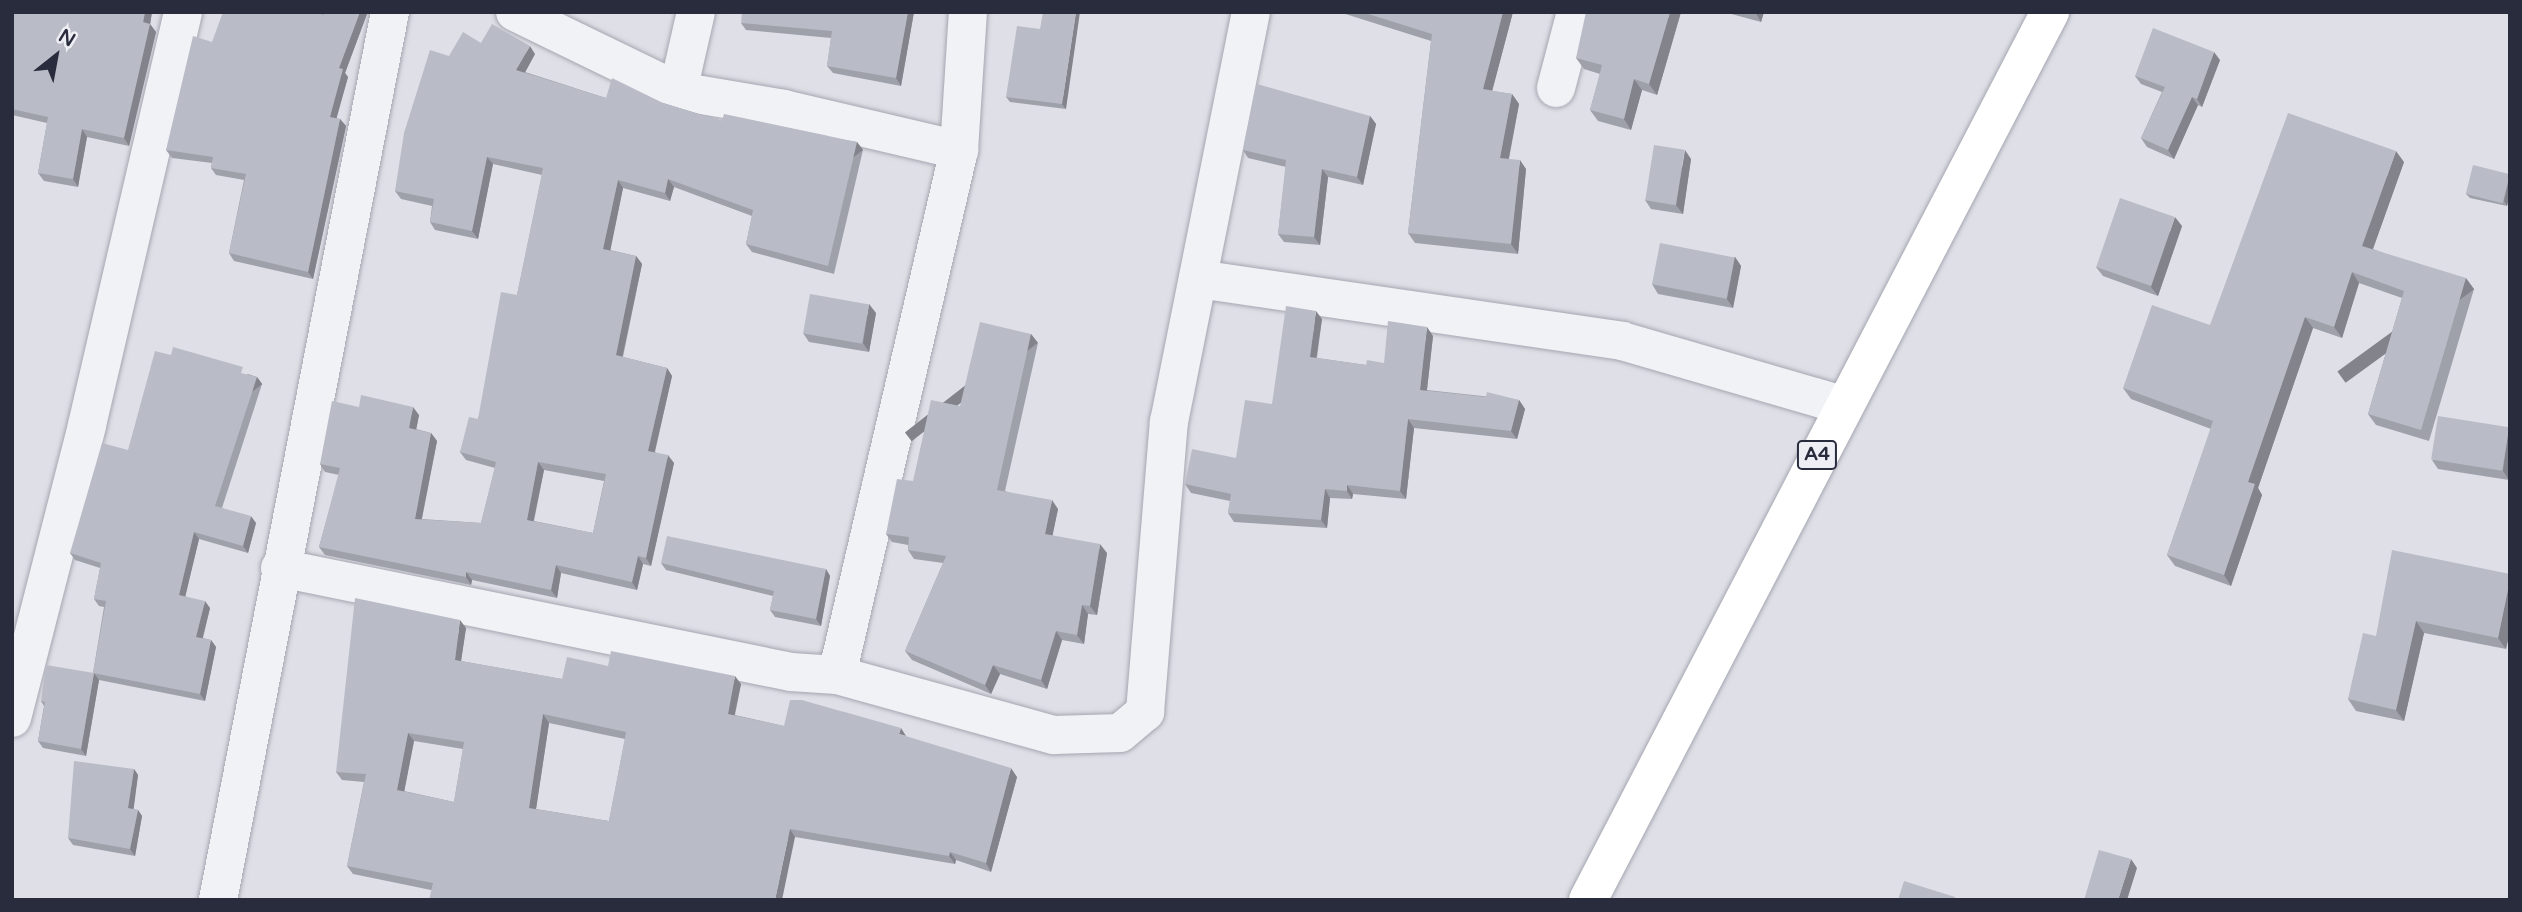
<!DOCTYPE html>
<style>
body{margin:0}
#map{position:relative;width:2522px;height:912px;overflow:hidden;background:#dfe0e7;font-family:"Varela Round",sans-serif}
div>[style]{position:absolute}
.roads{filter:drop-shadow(0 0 2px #a5a6b1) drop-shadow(0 0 2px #a5a6b1)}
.street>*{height:38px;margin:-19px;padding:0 19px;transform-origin:19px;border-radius:19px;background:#f1f2f6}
.highway>*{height:38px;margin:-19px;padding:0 19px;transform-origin:19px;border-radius:19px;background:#fff}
.wall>*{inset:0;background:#9fa1aa}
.shaded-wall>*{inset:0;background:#82838b;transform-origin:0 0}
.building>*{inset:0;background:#b9bbc6;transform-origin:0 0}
span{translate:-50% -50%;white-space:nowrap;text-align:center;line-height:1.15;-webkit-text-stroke:7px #eeeff5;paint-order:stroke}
.shield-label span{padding:2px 5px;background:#eeeff5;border:2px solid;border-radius:5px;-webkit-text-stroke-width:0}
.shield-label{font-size:19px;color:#292c3d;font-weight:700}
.frame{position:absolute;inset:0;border:14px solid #292c3d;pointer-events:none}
.north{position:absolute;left:21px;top:21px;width:70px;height:70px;-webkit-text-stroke:5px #eeeff5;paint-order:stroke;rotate:31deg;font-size:19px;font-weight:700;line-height:28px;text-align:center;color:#292c3d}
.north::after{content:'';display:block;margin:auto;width:24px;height:32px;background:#292c3d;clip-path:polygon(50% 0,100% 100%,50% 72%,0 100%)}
</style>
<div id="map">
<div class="roads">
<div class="street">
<i style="left:515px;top:12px;width:181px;rotate:25.9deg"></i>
<i style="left:678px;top:91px;width:108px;rotate:9.6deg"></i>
<i style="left:784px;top:109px;width:180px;rotate:13.2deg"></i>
<i style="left:1556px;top:88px;width:79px;rotate:-75.3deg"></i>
<i style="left:678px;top:91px;width:81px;rotate:-77.2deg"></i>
<i style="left:1198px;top:279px;width:429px;rotate:8.3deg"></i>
<i style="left:1622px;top:341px;width:230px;rotate:16.2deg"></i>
<i style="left:280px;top:568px;width:521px;rotate:11.5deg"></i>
<i style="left:791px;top:672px;width:46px;rotate:3.7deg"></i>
<i style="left:837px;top:675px;width:225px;rotate:15.5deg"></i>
<i style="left:1054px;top:735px;width:66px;rotate:-1.7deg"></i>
<i style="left:1120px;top:733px;width:33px;rotate:-40deg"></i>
<i style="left:1145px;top:712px;width:291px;rotate:-85.3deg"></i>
<i style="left:1169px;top:422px;width:418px;rotate:-78.7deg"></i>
<i style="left:837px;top:675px;width:539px;rotate:-76.92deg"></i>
<i style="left:959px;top:150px;width:138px;rotate:-86.3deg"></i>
<i style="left:12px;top:718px;width:302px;rotate:-75.6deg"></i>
<i style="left:87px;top:425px;width:424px;rotate:-76.9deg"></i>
<i style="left:218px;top:900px;width:905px;rotate:-79.04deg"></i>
</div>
<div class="highway">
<i style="left:1588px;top:900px;width:1001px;rotate:-62.51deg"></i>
</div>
</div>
<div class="wall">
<i style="clip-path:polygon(12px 12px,152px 12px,150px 24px,156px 32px,129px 146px,87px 137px,78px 187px,44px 181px,38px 173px,47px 123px,12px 115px)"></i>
<i style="clip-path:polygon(310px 12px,366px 12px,367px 14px,345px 73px,348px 77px,336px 118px,340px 119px,346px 126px,313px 279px,234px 261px,229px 253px,244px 180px,216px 175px,211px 168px,212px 163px,172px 158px,166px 150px,212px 42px)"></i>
<i style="clip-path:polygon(914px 12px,901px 86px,833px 73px,827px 66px,831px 38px,746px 30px,741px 23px)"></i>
<i style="clip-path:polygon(1339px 12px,1513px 12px,1492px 91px,1512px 94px,1519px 104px,1509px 159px,1526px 169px,1518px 254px,1415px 243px,1408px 233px,1431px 41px)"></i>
<i style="clip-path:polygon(1681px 12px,1657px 95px,1642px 90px,1631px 130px,1598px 121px,1590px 110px,1600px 74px,1584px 69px,1576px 58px)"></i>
<i style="clip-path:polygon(1724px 12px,1764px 12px,1761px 22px)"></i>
<i style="clip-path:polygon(1040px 29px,1066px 109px,1010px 102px,1006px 97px)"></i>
<i style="clip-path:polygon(evenodd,481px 43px,535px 54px,525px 72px,606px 98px,663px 103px,722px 121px,857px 142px,863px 150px,834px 274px,752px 252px,746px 244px,752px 216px,674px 187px,670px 201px,623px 188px,610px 250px,636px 256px,642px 264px,623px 357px,667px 368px,672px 376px,655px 452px,674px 463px,651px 566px,643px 564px,637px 590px,561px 573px,557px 598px,472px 580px,471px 585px,325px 555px,319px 547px,339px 475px,325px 472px,320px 464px,359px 407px,419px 415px,416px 429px,431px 433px,437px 441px,422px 519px,481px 523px,495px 468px,466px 460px,460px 452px,478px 419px,517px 295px,542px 175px,493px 164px,478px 239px,435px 230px,430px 222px,432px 206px,401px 199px,395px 191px,449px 56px,481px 43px,544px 470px,604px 481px,593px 533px,534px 521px,544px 470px)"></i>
<i style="clip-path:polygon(2220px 60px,2202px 107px,2198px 105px,2174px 159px,2147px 147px,2141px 138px,2162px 92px,2141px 84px,2135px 76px)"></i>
<i style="clip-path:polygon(1370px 116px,1376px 124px,1363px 185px,1328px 177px,1320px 245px,1284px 242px,1278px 234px,1286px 167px,1248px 158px,1243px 150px)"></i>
<i style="clip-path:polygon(1691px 159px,1683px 214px,1651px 209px,1645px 200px)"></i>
<i style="clip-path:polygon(2404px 162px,2373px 249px,2474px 289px,2429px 441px,2376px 425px,2368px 414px,2402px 298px,2359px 283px,2342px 338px,2313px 328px,2258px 488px,2262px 495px,2231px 586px,2175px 566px,2167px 555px,2211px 429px,2131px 399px,2123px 388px,2210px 325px)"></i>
<i style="clip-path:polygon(2510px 174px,2507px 206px,2470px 198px,2466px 194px)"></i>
<i style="clip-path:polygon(2182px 226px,2158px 296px,2103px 276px,2096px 267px)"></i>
<i style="clip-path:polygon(1735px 257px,1741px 266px,1733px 308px,1658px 294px,1652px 284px)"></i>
<i style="clip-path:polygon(876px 313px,869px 352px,809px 342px,803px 333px)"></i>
<i style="clip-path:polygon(1322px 319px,1317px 358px,1366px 365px,1384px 363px,1433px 336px,1427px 390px,1519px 400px,1525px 409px,1517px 439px,1414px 428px,1406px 499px,1353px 494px,1352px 499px,1330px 498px,1327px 528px,1234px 522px,1228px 513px,1230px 501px,1191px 493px,1185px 484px,1236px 458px,1272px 404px)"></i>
<i style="clip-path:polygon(1031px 334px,1038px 343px,1005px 491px,1058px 509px,1052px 536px,1107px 553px,1097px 615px,1088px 614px,1084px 644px,1062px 640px,1047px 689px,1000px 674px,991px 694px,912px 660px,905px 651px,943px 563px,914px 559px,908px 550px,908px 545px,892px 542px,886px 534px,960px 406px)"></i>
<i style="clip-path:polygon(248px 374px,257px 377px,262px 384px,222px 508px,256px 523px,248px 553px,199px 539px,185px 596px,210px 608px,203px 638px,211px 640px,216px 647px,205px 701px,99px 680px,86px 756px,43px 748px,38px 741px,44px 706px,41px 701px,93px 673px,104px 607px,99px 606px,94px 599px,100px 568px,75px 560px,70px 553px,128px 450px)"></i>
<i style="clip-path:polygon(2509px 427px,2509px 480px,2438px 469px,2432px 460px)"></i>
<i style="clip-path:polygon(661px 563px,826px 569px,830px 576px,821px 626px,775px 617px,770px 610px,773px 596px,666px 570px)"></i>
<i style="clip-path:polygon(2510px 574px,2506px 649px,2424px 633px,2404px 721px,2356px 711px,2348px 699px,2376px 636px)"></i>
<i style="clip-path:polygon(evenodd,466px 628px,461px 661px,562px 679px,608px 666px,741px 684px,735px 715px,784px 726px,906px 737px,1017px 777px,991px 872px,956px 860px,955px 864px,795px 837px,431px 890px,353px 874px,347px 866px,364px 782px,342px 780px,336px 772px,466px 628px,549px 723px,625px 739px,609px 821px,536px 809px,549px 723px,466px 628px,414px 741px,463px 749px,454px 802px,404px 791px,414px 741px)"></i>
<i style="clip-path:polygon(134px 769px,138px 775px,133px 809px,138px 810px,142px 816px,135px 856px,73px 845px,68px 838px)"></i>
</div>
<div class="shaded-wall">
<i style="clip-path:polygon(145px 12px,152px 12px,150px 25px,150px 24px,156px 32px,129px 146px,124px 138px)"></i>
<i style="clip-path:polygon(360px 12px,366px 12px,367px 14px,345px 73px,348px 77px,335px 124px,330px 117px,339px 68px)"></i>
<i style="clip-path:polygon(908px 12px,914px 12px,901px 86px,896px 78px)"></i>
<i style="clip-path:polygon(1076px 12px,1080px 12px,1066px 109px,1062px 104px)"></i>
<i style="clip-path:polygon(1503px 12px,1513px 12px,1490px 99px,1483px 89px)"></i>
<i style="clip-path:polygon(1670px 12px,1681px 12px,1657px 95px,1649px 84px)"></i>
<i style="clip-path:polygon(1755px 12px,1764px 12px,1761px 22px)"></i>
<i style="clip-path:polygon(530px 46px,535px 54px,522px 78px,516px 70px)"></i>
<i style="clip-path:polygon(2214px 52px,2220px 60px,2202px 107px,2197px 99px)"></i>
<i style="clip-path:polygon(1634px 79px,1642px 90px,1631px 130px,1624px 119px)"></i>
<i style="clip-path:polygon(1512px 94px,1519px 104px,1507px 167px,1500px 158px)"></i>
<i style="clip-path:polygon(2192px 97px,2198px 105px,2174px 159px,2168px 150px)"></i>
<i style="clip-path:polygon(1370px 116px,1376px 124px,1363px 185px,1357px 177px)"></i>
<i style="clip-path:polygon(340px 119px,346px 126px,313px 279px,308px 272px)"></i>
<i style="clip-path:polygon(82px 129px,87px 137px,78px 187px,73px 179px)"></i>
<i style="left:857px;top:142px;width:10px;height:127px;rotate:53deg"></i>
<i style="clip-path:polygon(1685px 150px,1691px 159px,1683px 214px,1676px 205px)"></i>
<i style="clip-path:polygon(2396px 151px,2404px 162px,2370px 257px,2362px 246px)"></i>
<i style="clip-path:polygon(487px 157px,493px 164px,478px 239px,472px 231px)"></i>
<i style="clip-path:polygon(1520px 160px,1526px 169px,1518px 254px,1511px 244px)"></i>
<i style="clip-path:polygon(1322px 169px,1328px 177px,1320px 245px,1314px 237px)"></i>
<i style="clip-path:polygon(2510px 174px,2510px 194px,2507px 206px,2504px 201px)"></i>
<i style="clip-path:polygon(668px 179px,674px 187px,670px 201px,665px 193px)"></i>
<i style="clip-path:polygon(618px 180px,623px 188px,609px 257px,603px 249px)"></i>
<i style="clip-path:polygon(2175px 217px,2182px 226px,2158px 296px,2151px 287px)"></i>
<i style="clip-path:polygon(636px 256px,642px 264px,621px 363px,616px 355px)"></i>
<i style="clip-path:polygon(1735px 257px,1741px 266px,1733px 308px,1727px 299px)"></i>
<i style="clip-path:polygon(2352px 272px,2359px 283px,2342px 338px,2334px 327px)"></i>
<i style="left:2466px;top:278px;width:14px;height:159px;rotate:54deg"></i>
<i style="clip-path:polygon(869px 304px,876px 313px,869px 352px,863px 343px)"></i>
<i style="clip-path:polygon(1316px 311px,1322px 319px,1315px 366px,1310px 357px)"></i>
<i style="clip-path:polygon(2305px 317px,2313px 328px,2258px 488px,2262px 495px,2231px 586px,2224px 575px,2248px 482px)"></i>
<i style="clip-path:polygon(1427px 327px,1433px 336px,1426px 398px,1420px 390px)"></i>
<i style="left:1031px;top:334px;width:11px;height:160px;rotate:52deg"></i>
<i style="clip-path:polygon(667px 368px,672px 376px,653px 459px,648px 451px)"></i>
<i style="left:257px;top:377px;width:9px;height:136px;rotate:54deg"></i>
<i style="clip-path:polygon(1519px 400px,1525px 409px,1517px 439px,1511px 431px)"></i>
<i style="clip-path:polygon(413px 407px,419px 415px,415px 436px,409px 428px)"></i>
<i style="clip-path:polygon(1408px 419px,1414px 428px,1406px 499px,1400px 491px)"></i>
<i style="clip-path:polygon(2509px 427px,2510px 475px,2509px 480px,2503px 471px)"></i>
<i style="clip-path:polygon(431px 433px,437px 441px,420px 527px,415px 519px)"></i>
<i style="clip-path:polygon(668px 455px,674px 463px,651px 566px,646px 558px)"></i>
<i style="clip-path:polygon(538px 462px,544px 470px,532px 528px,527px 520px)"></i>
<i style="clip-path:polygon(1347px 485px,1353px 494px,1352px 499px,1347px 491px)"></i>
<i style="clip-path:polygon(1325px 489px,1330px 498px,1327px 528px,1321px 520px)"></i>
<i style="clip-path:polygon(1052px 500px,1058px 509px,1051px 543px,1045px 534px)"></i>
<i style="clip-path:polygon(251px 516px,256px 523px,248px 553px,243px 546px)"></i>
<i style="clip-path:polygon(194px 532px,199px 539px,184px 602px,179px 595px)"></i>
<i style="clip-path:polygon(1100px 544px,1107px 553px,1097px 615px,1090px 606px)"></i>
<i style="clip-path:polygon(638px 556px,643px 564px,637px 590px,632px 582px)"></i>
<i style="clip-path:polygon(556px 565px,561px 573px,557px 598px,551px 590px)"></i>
<i style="clip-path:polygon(826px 569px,830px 576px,821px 626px,816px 619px)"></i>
<i style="clip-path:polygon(466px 572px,472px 580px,471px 585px,466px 577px)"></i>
<i style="clip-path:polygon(2510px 580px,2510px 633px,2506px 649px,2498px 638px)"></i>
<i style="clip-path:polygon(205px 601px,210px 608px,201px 644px,196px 637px)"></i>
<i style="clip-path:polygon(1082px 605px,1088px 614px,1084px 644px,1077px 635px)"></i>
<i style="clip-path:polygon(460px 620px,466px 628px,460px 668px,455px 660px)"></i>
<i style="clip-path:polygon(2416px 621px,2424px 633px,2404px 721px,2396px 710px)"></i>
<i style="clip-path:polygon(1056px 631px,1062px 640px,1047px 689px,1041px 680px)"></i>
<i style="clip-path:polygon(211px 640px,216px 647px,205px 701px,200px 694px)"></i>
<i style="clip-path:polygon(993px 665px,1000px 674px,991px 694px,985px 685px)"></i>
<i style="clip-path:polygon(94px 673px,99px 680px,86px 756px,81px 749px)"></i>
<i style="clip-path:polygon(735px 676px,741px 684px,733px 722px,728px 714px)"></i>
<i style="clip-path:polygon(543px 714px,549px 723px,535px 816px,529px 808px)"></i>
<i style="clip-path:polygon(901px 728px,906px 736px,899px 734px)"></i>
<i style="clip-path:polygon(408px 733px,414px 741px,403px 798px,397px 790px)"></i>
<i style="clip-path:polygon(1011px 768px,1017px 777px,991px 872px,986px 863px)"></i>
<i style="clip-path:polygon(134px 769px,138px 775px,133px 814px,128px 808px)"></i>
<i style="clip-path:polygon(138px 810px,142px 816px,135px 856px,130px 849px)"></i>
<i style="clip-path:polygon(790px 829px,795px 837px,782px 900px,775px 900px)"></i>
<i style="clip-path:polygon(950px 852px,956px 860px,955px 864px,949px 856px)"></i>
<i style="clip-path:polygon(2131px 859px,2137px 868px,2127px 900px,2118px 900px)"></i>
</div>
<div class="building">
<i style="clip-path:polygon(12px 12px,145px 12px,143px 22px,150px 24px,124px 138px,82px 129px,73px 179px,38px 173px,48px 117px,12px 109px)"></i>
<i style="clip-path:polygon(223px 12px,309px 12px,325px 15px,319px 12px,360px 12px,339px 68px,343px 69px,330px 117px,340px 119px,308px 272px,229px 253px,246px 174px,211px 168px,213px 157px,166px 150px,193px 36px,212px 42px)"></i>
<i style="clip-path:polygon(742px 12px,908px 12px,896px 78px,827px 66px,832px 31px,741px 23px)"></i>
<i style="clip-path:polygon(1043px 12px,1076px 12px,1062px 104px,1006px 97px,1017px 26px,1040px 29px)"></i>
<i style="clip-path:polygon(1362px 12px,1503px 12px,1483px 89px,1512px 94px,1500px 158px,1520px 160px,1511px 244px,1408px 233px,1432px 34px)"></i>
<i style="clip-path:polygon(1586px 12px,1670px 12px,1649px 84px,1634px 79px,1624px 119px,1590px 110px,1602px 65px,1576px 58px)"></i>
<i style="clip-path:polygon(evenodd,492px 24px,530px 46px,516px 70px,606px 98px,612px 78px,663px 103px,722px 121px,724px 114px,857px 142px,828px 266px,746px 244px,753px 210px,668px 179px,665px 193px,618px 180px,603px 249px,636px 256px,616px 355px,667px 368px,648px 451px,668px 455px,646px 558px,638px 556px,632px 582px,556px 565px,551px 590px,466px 572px,466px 577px,319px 547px,340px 468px,320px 464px,332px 401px,359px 407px,361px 395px,413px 407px,409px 428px,431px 433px,415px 519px,481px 523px,496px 462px,460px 452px,469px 417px,478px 419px,501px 292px,517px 295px,543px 168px,487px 157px,472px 231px,430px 222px,434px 199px,395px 191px,404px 133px,430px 50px,449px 56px,463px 32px,481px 43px,492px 24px,538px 462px,606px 474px,593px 533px,527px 520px,538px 462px)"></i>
<i style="clip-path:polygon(2153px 28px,2214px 52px,2197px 99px,2192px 97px,2168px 150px,2141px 138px,2165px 87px,2135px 76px)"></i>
<i style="clip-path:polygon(1257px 84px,1370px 116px,1357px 177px,1322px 169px,1314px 237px,1278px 234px,1286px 160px,1243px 150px)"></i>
<i style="clip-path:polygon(2288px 113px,2396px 151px,2362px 246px,2466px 278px,2421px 430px,2368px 414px,2404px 291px,2352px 272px,2334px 327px,2305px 317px,2248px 482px,2255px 484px,2224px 575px,2167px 555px,2213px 421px,2123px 388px,2152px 305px,2210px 325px)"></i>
<i style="left:1654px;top:145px;width:31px;height:56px;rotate:9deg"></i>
<i style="left:2473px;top:165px;width:38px;height:30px;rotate:14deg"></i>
<i style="left:2120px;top:198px;width:58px;height:73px;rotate:19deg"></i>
<i style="left:1660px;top:243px;width:76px;height:42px;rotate:11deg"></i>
<i style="left:810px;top:294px;width:60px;height:40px;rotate:10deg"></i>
<i style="clip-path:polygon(1286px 306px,1316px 311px,1310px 357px,1366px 365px,1367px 360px,1384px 363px,1388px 321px,1427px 327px,1420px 390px,1486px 397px,1487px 392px,1519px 400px,1511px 431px,1408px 419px,1400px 491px,1347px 485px,1347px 491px,1325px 489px,1321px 520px,1228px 513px,1231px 494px,1185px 484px,1192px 449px,1236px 458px,1245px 400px,1272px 404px)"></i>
<i style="clip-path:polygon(980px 322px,1031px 334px,997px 490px,1052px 500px,1045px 534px,1100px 544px,1090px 606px,1082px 605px,1077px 635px,1056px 631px,1041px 680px,993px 665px,985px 685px,905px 651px,946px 556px,908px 550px,909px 537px,886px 534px,897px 479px,913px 481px,931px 400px,960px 406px)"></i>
<i style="clip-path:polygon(173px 347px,243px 367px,241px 373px,257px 377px,215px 506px,251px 516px,243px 546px,194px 532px,179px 595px,205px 601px,196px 637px,211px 640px,200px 694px,93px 673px,106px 601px,94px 599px,101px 563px,70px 553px,102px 443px,128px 450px,155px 351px,171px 355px)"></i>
<i style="left:2438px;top:416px;width:72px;height:44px;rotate:9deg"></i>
<i style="clip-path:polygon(667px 536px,826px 569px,816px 619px,770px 610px,774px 591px,661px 563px)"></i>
<i style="clip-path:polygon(2392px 550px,2510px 574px,2510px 580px,2498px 638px,2416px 621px,2396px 710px,2348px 699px,2363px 633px,2376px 636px)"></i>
<i style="clip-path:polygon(evenodd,355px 598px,460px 620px,455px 660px,562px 679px,567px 657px,608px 666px,611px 651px,735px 676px,728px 714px,784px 726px,790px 700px,802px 700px,901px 728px,899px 734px,1011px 768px,986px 863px,950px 852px,949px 856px,790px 829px,775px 900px,429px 900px,433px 883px,347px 866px,366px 774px,336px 772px,355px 598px,543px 714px,626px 732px,609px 821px,529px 808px,543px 714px,355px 598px,408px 733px,464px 742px,454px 802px,397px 790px,408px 733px)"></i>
<i style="clip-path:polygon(46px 665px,94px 673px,81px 749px,38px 741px,45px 702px,41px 701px)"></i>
<i style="clip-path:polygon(74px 761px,134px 769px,128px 808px,138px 810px,130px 849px,68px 838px)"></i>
<i style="clip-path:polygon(2099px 850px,2131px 859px,2118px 900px,2084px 900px)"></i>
<i style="clip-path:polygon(1904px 881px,1955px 897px,1954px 900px,1898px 900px)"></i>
</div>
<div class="shield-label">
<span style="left:1817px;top:455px">A4</span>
</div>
<div class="frame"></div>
<div class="north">N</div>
</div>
